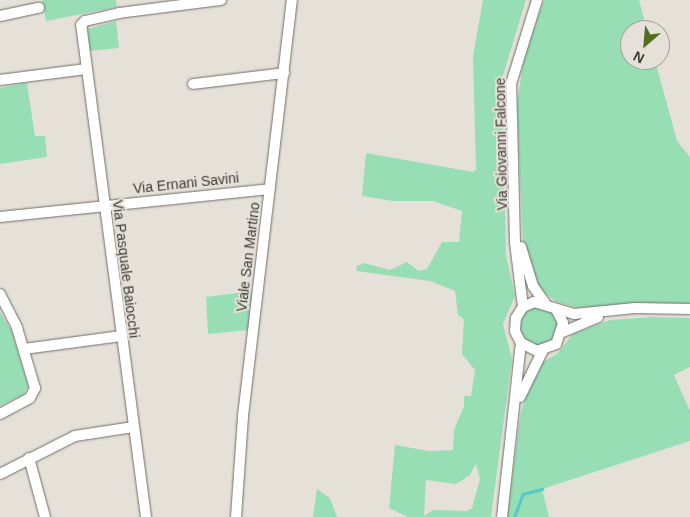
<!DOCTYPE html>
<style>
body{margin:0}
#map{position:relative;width:690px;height:517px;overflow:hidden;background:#e6e1d8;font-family:Helvetica,sans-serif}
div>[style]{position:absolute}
.green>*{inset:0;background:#97deb4}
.round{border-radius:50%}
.stream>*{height:2.5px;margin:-1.25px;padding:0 1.25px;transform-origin:1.25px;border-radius:1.25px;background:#55caca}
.roads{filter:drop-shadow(0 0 1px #716d65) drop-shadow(0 0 1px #716d65)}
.minor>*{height:10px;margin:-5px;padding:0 5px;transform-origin:5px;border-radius:5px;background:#fff}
span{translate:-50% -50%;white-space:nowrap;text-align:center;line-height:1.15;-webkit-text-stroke:4px #e6e1d8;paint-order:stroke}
.street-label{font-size:14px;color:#3d3b37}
.north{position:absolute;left:620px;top:20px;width:50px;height:50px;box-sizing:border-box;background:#e6e1d8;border:1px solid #a29f98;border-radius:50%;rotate:207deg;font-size:14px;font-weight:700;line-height:20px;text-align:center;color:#3d3b37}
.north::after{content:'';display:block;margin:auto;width:18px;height:22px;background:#526e22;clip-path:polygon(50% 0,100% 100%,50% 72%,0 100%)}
</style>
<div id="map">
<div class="green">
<i style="clip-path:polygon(42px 0,116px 0,117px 7px,46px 21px)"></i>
<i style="clip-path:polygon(evenodd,483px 0,526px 0,502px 79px,506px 255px,515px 296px,503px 324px,512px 359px,491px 517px,408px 517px,389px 508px,395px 445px,429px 451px,453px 450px,454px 430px,464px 406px,464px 396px,471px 396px,475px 370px,462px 354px,464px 319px,458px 315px,455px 291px,430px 281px,356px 271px,357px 266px,364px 263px,390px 270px,407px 262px,419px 271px,427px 269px,442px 242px,459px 242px,462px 211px,433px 201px,393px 201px,362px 196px,366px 153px,473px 172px,476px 169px,473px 56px,483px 0,476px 464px,480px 479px,472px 508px,467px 511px,433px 510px,424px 516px,426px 480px,456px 484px,469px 476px,476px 464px)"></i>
<i style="clip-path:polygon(544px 0,639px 0,647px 30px,630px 30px,630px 60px,655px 60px,677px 141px,690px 157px,690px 303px,580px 308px,557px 302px,540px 290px,523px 243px,517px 105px,524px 57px)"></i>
<i style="clip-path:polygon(116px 21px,119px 48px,89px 51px,88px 29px)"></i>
<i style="clip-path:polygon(27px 83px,35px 136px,45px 136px,47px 157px,0 164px,0 88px)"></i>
<i style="clip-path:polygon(253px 291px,249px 330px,208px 334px,206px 297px)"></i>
<i class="round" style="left:520px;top:307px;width:38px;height:38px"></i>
<i style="clip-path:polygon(0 312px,12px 332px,28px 386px,24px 394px,0 406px)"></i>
<i style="clip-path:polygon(652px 317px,690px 318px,690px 367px,674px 375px,690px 411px,690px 441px,542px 489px,549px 517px,507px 517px,520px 417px,528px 386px,541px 363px,557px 354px,573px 334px,610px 320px)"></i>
<i style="clip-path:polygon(317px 489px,330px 498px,337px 517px,313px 517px)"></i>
</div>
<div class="stream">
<i style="left:514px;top:517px;width:25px;rotate:-69deg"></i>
<i style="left:523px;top:494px;width:20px;rotate:-15deg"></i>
</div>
<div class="roads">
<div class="minor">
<i style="left:0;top:16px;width:40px;rotate:-12deg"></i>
<i style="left:0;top:80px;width:87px;rotate:-7.3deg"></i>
<i style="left:193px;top:84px;width:92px;rotate:-6.9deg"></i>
<i style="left:0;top:217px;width:271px;rotate:-5.9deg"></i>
<i style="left:521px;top:247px;width:41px;rotate:72.9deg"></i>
<i style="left:533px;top:286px;width:21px;rotate:55deg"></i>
<i style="left:0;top:294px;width:38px;rotate:63deg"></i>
<i style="left:17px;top:328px;width:63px;rotate:73.3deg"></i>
<i style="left:35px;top:388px;width:11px;rotate:117deg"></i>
<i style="left:30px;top:398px;width:34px;rotate:152deg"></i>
<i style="left:523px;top:307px;width:64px;rotate:-97.1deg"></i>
<i style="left:515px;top:243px;width:159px;rotate:-91.4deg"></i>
<i style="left:511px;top:84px;width:88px;rotate:-72.8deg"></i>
<i style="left:556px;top:309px;width:16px;rotate:63deg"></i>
<i style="left:563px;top:323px;width:22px;rotate:108deg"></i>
<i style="left:556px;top:344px;width:20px;rotate:160deg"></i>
<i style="left:537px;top:351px;width:18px;rotate:-153deg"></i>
<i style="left:521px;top:343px;width:13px;rotate:-117deg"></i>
<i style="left:515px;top:331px;width:13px;rotate:-86deg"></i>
<i style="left:516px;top:318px;width:13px;rotate:-58deg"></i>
<i style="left:523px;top:307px;width:12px;rotate:-24deg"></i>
<i style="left:534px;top:302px;width:42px;rotate:16.7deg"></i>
<i style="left:574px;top:314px;width:61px;rotate:-5.6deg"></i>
<i style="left:635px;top:308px;width:55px;rotate:1deg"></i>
<i style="left:563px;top:332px;width:38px;rotate:-23deg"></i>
<i style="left:24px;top:349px;width:98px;rotate:-7.6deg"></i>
<i style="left:520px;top:397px;width:52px;rotate:-63.9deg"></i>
<i style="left:29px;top:458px;width:61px;rotate:74.8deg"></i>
<i style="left:0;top:474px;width:84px;rotate:-26.9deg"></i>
<i style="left:75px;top:436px;width:59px;rotate:-8.8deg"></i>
<i style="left:146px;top:517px;width:496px;rotate:-97.5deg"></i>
<i style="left:81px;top:25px;width:6px;rotate:-45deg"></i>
<i style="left:85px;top:21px;width:35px;rotate:-13deg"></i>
<i style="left:119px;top:13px;width:103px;rotate:-7.3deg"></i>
<i style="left:236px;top:517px;width:101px;rotate:-86deg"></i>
<i style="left:243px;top:416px;width:419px;rotate:-83.3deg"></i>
<i style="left:502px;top:517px;width:175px;rotate:-83.8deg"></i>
</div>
</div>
<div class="street-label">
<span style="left:501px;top:144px;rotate:-91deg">Via Giovanni Falcone</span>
<span style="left:186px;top:183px;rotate:-6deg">Via Ernani Savini</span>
<span style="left:248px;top:257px;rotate:-83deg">Viale San Martino</span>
<span style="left:126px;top:269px;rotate:83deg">Via Pasquale Baiocchi</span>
</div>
<div class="north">N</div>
</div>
